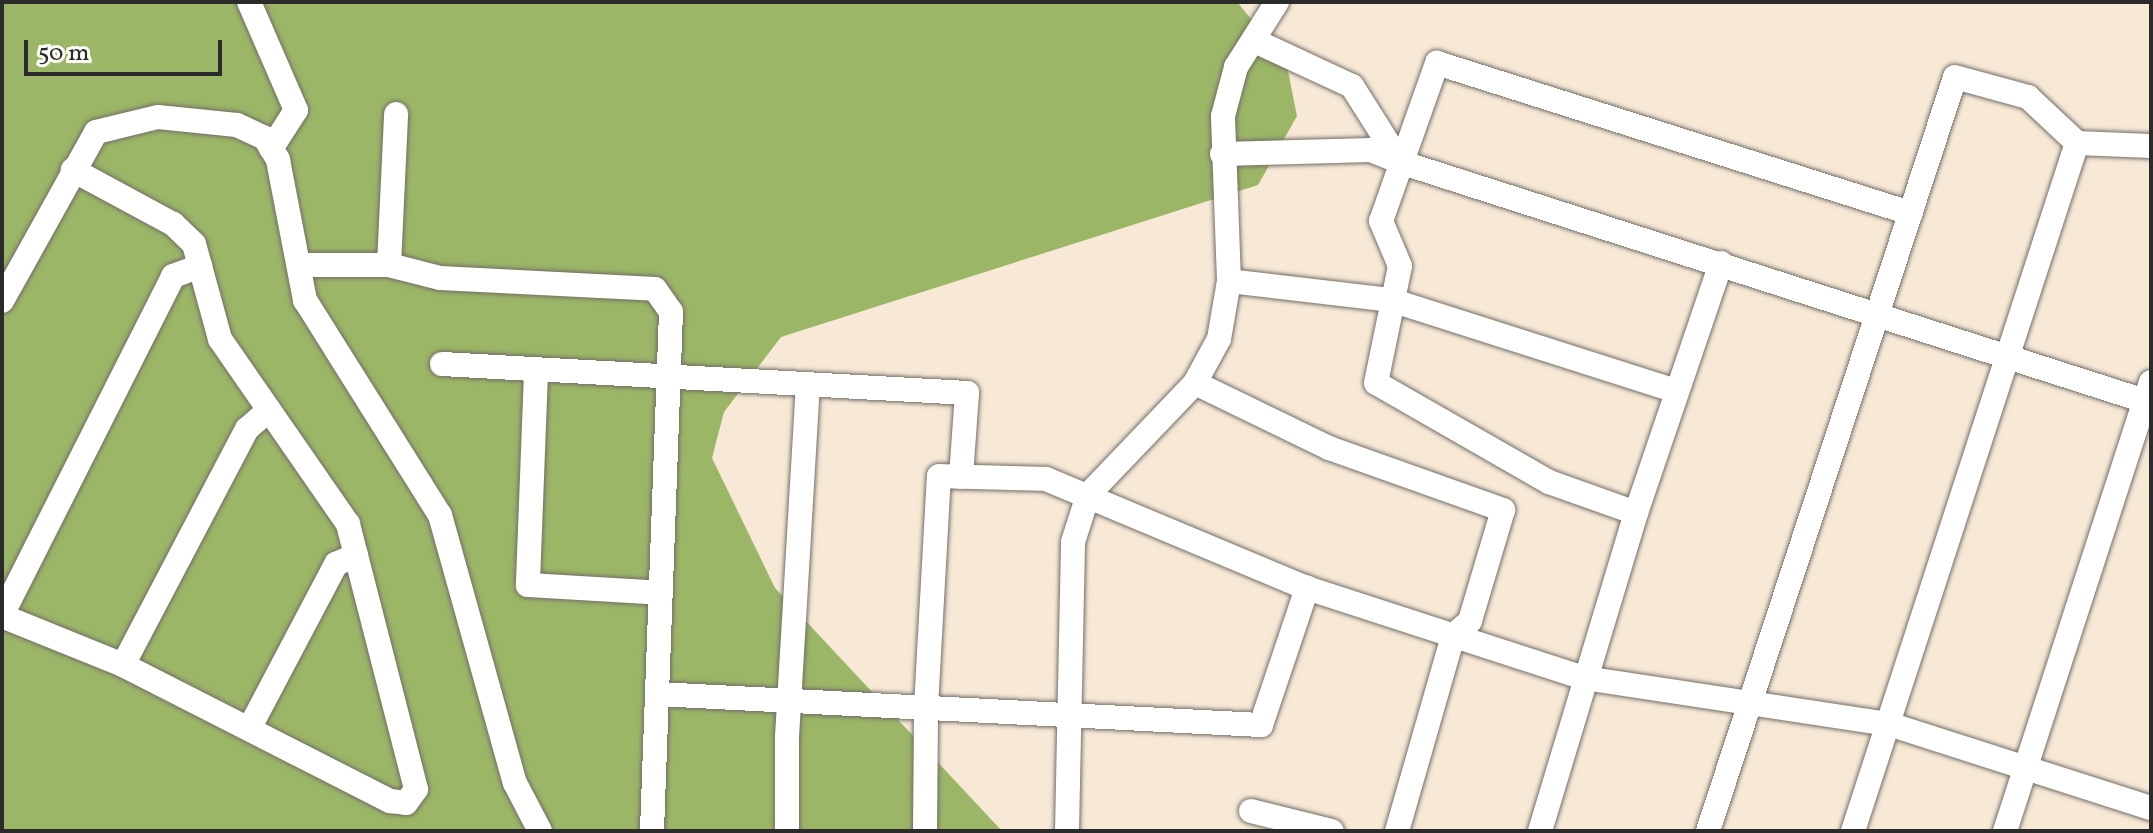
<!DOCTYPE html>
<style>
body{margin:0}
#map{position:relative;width:2153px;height:833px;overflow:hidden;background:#f8e9d7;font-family:Vollkorn,serif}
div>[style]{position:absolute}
.forest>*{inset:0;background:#9bb667}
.roads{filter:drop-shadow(0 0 2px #736e67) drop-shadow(0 0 2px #736e67)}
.minor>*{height:24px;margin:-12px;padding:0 12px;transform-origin:12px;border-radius:12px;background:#fff}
span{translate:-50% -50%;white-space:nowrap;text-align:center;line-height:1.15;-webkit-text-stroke:6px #fdfcf7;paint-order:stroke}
.frame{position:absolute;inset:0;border:4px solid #2b2b2b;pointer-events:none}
.scale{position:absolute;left:24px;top:40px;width:198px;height:36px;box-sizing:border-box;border:4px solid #2b2b2b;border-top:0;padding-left:10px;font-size:24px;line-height:28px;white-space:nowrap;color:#2b2b2b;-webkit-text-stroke:6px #fdfcf7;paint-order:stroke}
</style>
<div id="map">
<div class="forest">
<i style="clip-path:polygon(2px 2px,1237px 2px,1286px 61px,1297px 116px,1258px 185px,781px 337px,724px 412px,712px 458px,775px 588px,1002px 831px,2px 831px)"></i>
</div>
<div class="roads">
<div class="minor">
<i style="left:249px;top:2px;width:118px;rotate:66.5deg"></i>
<i style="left:296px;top:110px;width:46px;rotate:122.7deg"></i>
<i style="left:1255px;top:41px;width:107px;rotate:24.9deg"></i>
<i style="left:1352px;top:86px;width:90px;rotate:57.7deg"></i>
<i style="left:1400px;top:162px;width:789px;rotate:17.79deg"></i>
<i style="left:1222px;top:154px;width:149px;rotate:-1.5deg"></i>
<i style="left:1371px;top:150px;width:31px;rotate:22deg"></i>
<i style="left:302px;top:265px;width:87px"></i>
<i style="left:389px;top:265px;width:53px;rotate:14.3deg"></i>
<i style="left:440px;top:278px;width:215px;rotate:2.9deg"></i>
<i style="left:655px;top:289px;width:28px;rotate:55deg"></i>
<i style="left:671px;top:312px;width:519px;rotate:92.1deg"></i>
<i style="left:389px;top:265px;width:151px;rotate:-87.3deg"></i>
<i style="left:1229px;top:281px;width:163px;rotate:6.7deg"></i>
<i style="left:1391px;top:300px;width:300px;rotate:17.7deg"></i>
<i style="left:2px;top:301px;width:193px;rotate:-60.9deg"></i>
<i style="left:96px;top:132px;width:64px;rotate:-13.6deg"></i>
<i style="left:158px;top:117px;width:79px;rotate:5.8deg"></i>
<i style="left:237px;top:125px;width:31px;rotate:25deg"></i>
<i style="left:265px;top:138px;width:26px;rotate:59deg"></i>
<i style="left:278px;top:160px;width:143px;rotate:79.1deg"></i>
<i style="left:305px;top:300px;width:254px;rotate:57.9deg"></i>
<i style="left:440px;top:515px;width:278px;rotate:74.4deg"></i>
<i style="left:515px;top:783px;width:54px;rotate:62.5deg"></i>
<i style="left:442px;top:364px;width:526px;rotate:3.16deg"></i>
<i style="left:967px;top:393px;width:84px;rotate:94.1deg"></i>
<i style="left:536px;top:373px;width:212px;rotate:92.2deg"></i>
<i style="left:528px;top:585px;width:133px;rotate:3.4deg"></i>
<i style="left:1195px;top:383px;width:149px;rotate:25.9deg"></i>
<i style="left:1329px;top:448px;width:185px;rotate:19.6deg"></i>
<i style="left:1503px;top:510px;width:116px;rotate:106.6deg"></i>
<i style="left:1470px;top:621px;width:23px;rotate:139deg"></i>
<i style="left:1453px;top:636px;width:203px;rotate:106deg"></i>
<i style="left:1636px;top:513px;width:92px;rotate:-160.4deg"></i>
<i style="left:1549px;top:482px;width:199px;rotate:-150.2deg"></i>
<i style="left:1376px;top:383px;width:119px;rotate:-78.4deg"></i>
<i style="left:1400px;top:266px;width:49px;rotate:-112.9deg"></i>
<i style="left:1381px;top:221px;width:168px;rotate:-70.5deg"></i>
<i style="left:1437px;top:63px;width:497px;rotate:17.6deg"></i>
<i style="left:2px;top:615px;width:380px;rotate:-63.2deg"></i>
<i style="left:173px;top:276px;width:29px;rotate:-20deg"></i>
<i style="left:2px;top:616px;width:131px;rotate:22deg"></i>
<i style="left:123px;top:665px;width:300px;rotate:27deg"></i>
<i style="left:390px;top:801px;width:16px;rotate:7deg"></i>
<i style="left:406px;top:803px;width:17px;rotate:-54deg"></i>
<i style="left:416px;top:789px;width:274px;rotate:-104.4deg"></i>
<i style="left:348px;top:524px;width:225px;rotate:-124.7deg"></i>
<i style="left:220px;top:339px;width:98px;rotate:-105.3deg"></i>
<i style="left:194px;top:244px;width:29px;rotate:-136deg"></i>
<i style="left:173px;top:224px;width:114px;rotate:-151.6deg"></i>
<i style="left:123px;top:665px;width:267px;rotate:-62.3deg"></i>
<i style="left:247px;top:429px;width:29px;rotate:-41deg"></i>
<i style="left:657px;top:694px;width:605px;rotate:2.94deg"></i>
<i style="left:1261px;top:725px;width:145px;rotate:-71.4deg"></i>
<i style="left:249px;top:729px;width:187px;rotate:-62.2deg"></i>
<i style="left:336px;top:564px;width:22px;rotate:-24deg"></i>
<i style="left:1251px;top:811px;width:83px;rotate:13.9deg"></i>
<i style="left:787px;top:831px;width:94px;rotate:-90deg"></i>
<i style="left:787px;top:737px;width:352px;rotate:-86.6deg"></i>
<i style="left:925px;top:831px;width:124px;rotate:-89.5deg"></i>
<i style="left:926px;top:707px;width:231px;rotate:-86.8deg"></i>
<i style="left:939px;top:476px;width:107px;rotate:1.6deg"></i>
<i style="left:1046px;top:479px;width:283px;rotate:22.7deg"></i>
<i style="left:1307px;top:588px;width:291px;rotate:18deg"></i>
<i style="left:1584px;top:678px;width:308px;rotate:8.6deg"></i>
<i style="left:1889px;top:724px;width:275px;rotate:17.8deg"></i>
<i style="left:1067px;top:831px;width:289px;rotate:-88.8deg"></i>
<i style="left:1073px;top:542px;width:49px;rotate:-72.3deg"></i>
<i style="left:1088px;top:495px;width:155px;rotate:-46.3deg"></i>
<i style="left:1195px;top:383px;width:50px;rotate:-61.4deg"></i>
<i style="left:1219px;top:339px;width:59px;rotate:-80.2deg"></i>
<i style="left:1229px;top:281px;width:165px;rotate:-92.1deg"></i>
<i style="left:1223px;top:116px;width:51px;rotate:-75.1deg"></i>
<i style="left:1236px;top:67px;width:77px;rotate:-57.8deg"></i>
<i style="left:1540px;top:831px;width:332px;rotate:-73.2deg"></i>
<i style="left:1636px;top:513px;width:264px;rotate:-71.2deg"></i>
<i style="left:1708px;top:831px;width:793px;rotate:-71.86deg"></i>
<i style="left:1955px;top:77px;width:76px;rotate:15.3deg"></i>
<i style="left:2028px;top:97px;width:67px;rotate:43.2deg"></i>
<i style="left:2077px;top:143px;width:74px;rotate:2.3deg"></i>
<i style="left:1853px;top:831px;width:724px;rotate:-71.97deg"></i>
<i style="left:2005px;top:831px;width:472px;rotate:-72deg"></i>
</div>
</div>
<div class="frame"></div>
<div class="scale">50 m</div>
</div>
